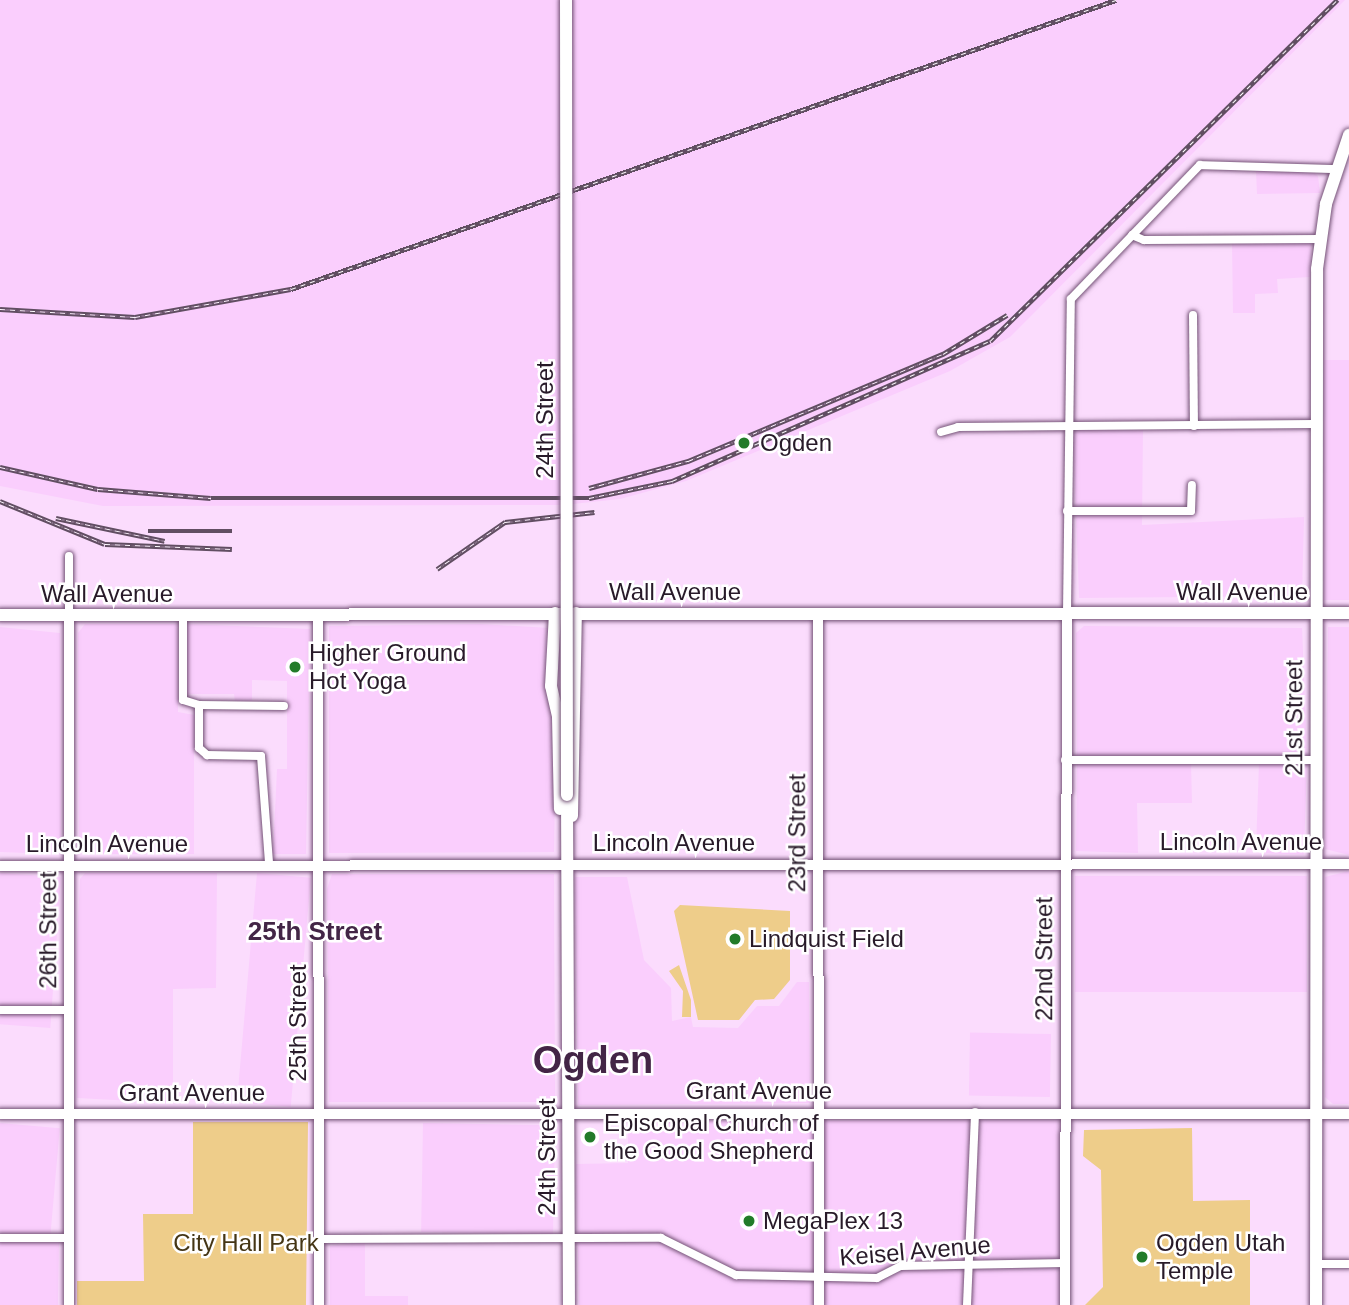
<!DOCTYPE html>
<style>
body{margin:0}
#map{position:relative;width:1349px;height:1305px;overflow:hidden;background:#fbdcfd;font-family:Helvetica,sans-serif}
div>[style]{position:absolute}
.built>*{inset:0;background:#facefd;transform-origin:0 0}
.green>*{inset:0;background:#eecd8a}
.roads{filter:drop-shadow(0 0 2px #745276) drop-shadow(0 0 2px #745276)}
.minor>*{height:8px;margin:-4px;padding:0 4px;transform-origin:4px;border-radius:4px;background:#fff}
.tertiary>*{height:10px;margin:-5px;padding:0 5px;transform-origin:5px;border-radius:5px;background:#fff}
.secondary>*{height:12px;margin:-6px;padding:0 6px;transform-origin:6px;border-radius:6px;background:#fff}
.rail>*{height:4.5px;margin-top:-2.25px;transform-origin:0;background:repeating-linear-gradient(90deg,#fff 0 5px,#614e62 0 10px);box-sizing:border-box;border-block:2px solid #614e62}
.bridges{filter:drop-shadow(0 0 2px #745276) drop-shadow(0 0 2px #745276)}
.secondary-bridge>*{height:12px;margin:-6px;padding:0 6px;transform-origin:6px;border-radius:6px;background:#fff}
.dots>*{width:19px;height:19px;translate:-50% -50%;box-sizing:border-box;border:4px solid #fff;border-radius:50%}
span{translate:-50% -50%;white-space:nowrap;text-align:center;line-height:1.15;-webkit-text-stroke:5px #fff;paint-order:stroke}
.street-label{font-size:24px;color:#281a29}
.poi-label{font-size:24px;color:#281a29}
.left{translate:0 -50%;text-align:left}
.park-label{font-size:24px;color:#453615}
.neighbourhood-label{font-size:26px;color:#432546;font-weight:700}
.town-label{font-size:38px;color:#432546;font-weight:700}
</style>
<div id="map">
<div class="built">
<i style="clip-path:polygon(0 0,1345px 0,1010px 337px,950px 371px,686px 481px,620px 499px,563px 505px,103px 506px,0 486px)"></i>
<i style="clip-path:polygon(1309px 169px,1318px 176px,1320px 193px,1257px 194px,1256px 170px)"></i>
<i style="clip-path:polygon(1311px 242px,1310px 277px,1277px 279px,1278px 293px,1255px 294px,1255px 313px,1233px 313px,1232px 243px)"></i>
<i style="left:1324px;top:360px;width:25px;height:240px"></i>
<i style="clip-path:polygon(1073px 429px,1143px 429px,1142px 525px,1304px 517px,1302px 596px,1079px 598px)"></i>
<i style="clip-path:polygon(85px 624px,178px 624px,178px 712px,194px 715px,194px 854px,85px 854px,79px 849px,78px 633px)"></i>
<i style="clip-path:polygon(185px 624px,310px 629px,306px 854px,273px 854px,277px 769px,287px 769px,287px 681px,252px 680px,252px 702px,235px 702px,234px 694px,185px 694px)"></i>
<i style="clip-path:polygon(480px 624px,549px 628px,556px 723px,554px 852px,329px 853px,329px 626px)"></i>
<i style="clip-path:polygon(1084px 626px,1302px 628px,1307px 755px,1077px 756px,1076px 633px)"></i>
<i style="clip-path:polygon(0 627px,60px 633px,61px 846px,54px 854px,0 852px)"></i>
<i style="clip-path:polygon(1328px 627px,1349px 627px,1349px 855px,1325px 849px)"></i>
<i style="clip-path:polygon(1191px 763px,1192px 803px,1137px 803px,1138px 853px,1076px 851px,1077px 764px)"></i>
<i style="left:1259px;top:763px;width:48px;height:90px;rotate:2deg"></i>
<i style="clip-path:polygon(1349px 871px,1349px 1104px,1333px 1104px,1325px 1097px,1325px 877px)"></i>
<i style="left:0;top:873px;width:61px;height:151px;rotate:4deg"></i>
<i style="clip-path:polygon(85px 873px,217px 873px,216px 988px,173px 989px,173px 1103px,77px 1098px,76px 965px,80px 879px)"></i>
<i style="left:257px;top:873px;width:54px;height:230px;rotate:5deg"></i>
<i style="clip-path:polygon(332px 874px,554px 874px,555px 1102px,329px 1102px,327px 889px)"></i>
<i style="left:1075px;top:876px;width:232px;height:116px"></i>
<i style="clip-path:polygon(575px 877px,627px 877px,644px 960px,671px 988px,672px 1021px,691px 1017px,693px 1027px,738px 1028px,757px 1006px,779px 1006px,797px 982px,809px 982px,810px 1103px,578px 1105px)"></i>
<i style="left:1051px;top:1034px;width:63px;height:81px;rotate:91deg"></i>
<i style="clip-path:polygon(1061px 1120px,1060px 1305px,579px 1305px,576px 1164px,628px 1163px,628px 1121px)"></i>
<i style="left:0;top:1123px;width:60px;height:109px;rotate:5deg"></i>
<i style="left:423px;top:1123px;width:132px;height:109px;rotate:1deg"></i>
<i style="left:0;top:1242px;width:59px;height:63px;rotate:1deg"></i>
<i style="clip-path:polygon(365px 1242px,365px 1296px,408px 1296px,408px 1305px,330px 1305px,330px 1246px)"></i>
</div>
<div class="green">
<i style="clip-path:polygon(680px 905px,790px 911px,790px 980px,774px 999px,755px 1000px,739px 1020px,698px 1020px,674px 911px)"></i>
<i style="clip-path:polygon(679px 965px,691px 1000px,691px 1017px,682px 1017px,683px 991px,669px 971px)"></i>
<i style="clip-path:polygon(193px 1122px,308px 1122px,306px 1305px,77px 1305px,77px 1281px,144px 1281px,143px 1214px,193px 1214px)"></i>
<i style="clip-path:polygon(1192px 1128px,1193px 1201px,1250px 1200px,1250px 1305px,1085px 1305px,1103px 1287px,1101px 1170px,1083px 1156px,1084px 1130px)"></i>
</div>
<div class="roads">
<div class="minor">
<i style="left:1132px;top:235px;width:13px;rotate:23deg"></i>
<i style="left:1144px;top:240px;width:176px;rotate:-0.3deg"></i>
<i style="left:1193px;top:315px;width:111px;rotate:89.5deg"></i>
<i style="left:941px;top:432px;width:18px;rotate:-16deg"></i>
<i style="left:958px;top:427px;width:356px;rotate:-0.5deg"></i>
<i style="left:1067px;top:511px;width:124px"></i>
<i style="left:1191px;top:511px;width:26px;rotate:-88deg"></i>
<i style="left:69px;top:556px;width:59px;rotate:90deg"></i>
<i style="left:1067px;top:613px;width:314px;rotate:-89.3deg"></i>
<i style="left:1071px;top:299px;width:186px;rotate:-46.1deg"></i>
<i style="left:1200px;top:165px;width:136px;rotate:1.7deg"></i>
<i style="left:183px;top:614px;width:86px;rotate:90deg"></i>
<i style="left:183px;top:700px;width:17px;rotate:17deg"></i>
<i style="left:199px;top:705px;width:43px;rotate:90deg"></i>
<i style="left:199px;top:748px;width:11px;rotate:41deg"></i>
<i style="left:207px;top:755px;width:54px;rotate:1.1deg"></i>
<i style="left:261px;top:756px;width:107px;rotate:85.7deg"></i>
<i style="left:199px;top:705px;width:85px;rotate:0.7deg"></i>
<i style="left:1065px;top:760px;width:250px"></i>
<i style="left:0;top:1010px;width:69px"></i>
<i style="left:0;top:1238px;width:69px"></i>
<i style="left:319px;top:1239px;width:342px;rotate:-0.2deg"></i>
<i style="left:661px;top:1238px;width:84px;rotate:26.3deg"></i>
<i style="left:736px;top:1275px;width:141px;rotate:1.2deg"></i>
<i style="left:877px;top:1278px;width:27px;rotate:-27deg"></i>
<i style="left:901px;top:1266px;width:165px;rotate:-1deg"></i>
<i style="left:1316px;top:1264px;width:33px"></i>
<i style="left:967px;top:1305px;width:193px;rotate:-87.6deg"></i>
</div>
<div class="tertiary">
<i style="left:818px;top:613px;width:692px;rotate:89.92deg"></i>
<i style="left:318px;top:614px;width:691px;rotate:89.92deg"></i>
<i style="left:0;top:866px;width:1349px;rotate:-0.08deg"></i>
<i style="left:0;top:1114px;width:1349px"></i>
<i style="left:69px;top:1305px;width:690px;rotate:-90deg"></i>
<i style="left:1065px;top:1305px;width:692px;rotate:-89.83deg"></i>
</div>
<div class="secondary">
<i style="left:555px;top:613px;width:73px;rotate:93.1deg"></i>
<i style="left:551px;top:686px;width:32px;rotate:77deg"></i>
<i style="left:558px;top:717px;width:92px;rotate:88.8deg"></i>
<i style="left:0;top:615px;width:1349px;rotate:-0.08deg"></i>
<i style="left:567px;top:795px;width:510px;rotate:89.78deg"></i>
<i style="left:572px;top:816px;width:203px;rotate:-88.9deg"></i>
<i style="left:1316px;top:1305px;width:1036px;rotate:-89.94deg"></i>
<i style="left:1317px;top:269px;width:66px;rotate:-82.1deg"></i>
<i style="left:1326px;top:204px;width:73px;rotate:-71.6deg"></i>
</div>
</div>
<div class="rail">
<i style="left:0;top:309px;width:135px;rotate:3.4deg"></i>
<i style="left:135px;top:317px;width:158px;rotate:-10.2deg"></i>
<i style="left:291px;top:289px;width:874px;rotate:-19.31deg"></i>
<i style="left:0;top:467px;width:100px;rotate:12.7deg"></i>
<i style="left:98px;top:489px;width:113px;rotate:4.6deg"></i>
<i style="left:211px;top:498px;width:378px"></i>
<i style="left:589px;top:498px;width:85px;rotate:-11.6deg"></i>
<i style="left:672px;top:481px;width:347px;rotate:-23.8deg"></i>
<i style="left:990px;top:341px;width:487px;rotate:-44.5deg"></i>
<i style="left:589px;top:488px;width:103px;rotate:-15.3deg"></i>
<i style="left:688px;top:461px;width:277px;rotate:-22.8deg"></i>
<i style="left:943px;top:354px;width:75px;rotate:-31.4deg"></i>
<i style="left:0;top:501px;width:113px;rotate:22.3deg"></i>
<i style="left:105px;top:544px;width:127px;rotate:2.3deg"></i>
<i style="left:56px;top:518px;width:111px;rotate:11.9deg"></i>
<i style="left:148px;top:531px;width:84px"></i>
<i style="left:437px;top:569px;width:83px;rotate:-34.7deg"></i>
<i style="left:505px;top:522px;width:90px;rotate:-6.4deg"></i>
</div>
<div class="bridges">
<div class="secondary-bridge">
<i style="left:566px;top:0;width:795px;rotate:89.93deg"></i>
</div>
</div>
<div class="dots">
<i style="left:744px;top:443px;background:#227b29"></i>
<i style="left:295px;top:667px;background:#227b29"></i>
<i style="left:735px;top:939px;background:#227b29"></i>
<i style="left:590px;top:1137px;background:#227b29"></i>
<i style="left:749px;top:1221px;background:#227b29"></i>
<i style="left:1142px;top:1257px;background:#227b29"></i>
</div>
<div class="street-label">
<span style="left:545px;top:420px;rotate:-90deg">24th Street</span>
<span style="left:675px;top:592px">Wall Avenue</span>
<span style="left:1242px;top:592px">Wall Avenue</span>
<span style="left:107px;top:594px">Wall Avenue</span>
<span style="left:1294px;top:718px;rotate:-90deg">21st Street</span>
<span style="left:797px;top:833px;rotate:-90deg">23rd Street</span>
<span style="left:1241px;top:842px">Lincoln Avenue</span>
<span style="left:674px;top:843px">Lincoln Avenue</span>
<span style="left:107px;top:844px">Lincoln Avenue</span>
<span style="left:48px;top:930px;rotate:-90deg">26th Street</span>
<span style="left:1044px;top:959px;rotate:-90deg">22nd Street</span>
<span style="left:298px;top:1023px;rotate:-90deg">25th Street</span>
<span style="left:759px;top:1091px">Grant Avenue</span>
<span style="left:192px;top:1093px">Grant Avenue</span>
<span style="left:547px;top:1157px;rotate:-90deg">24th Street</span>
<span style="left:915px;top:1251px;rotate:-5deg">Keisel Avenue</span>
</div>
<div class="poi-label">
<span class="left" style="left:760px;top:443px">Ogden</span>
<span class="left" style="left:309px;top:667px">Higher Ground<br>Hot Yoga</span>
<span class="left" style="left:749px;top:939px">Lindquist Field</span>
<span class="left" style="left:604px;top:1137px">Episcopal Church of<br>the Good Shepherd</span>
<span class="left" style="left:763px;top:1221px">MegaPlex 13</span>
<span class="left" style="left:1156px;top:1257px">Ogden Utah<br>Temple</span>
</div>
<div class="park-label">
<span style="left:246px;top:1243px">City Hall Park</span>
</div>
<div class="neighbourhood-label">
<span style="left:315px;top:932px">25th Street</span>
</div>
<div class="town-label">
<span style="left:593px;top:1061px">Ogden</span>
</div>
</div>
